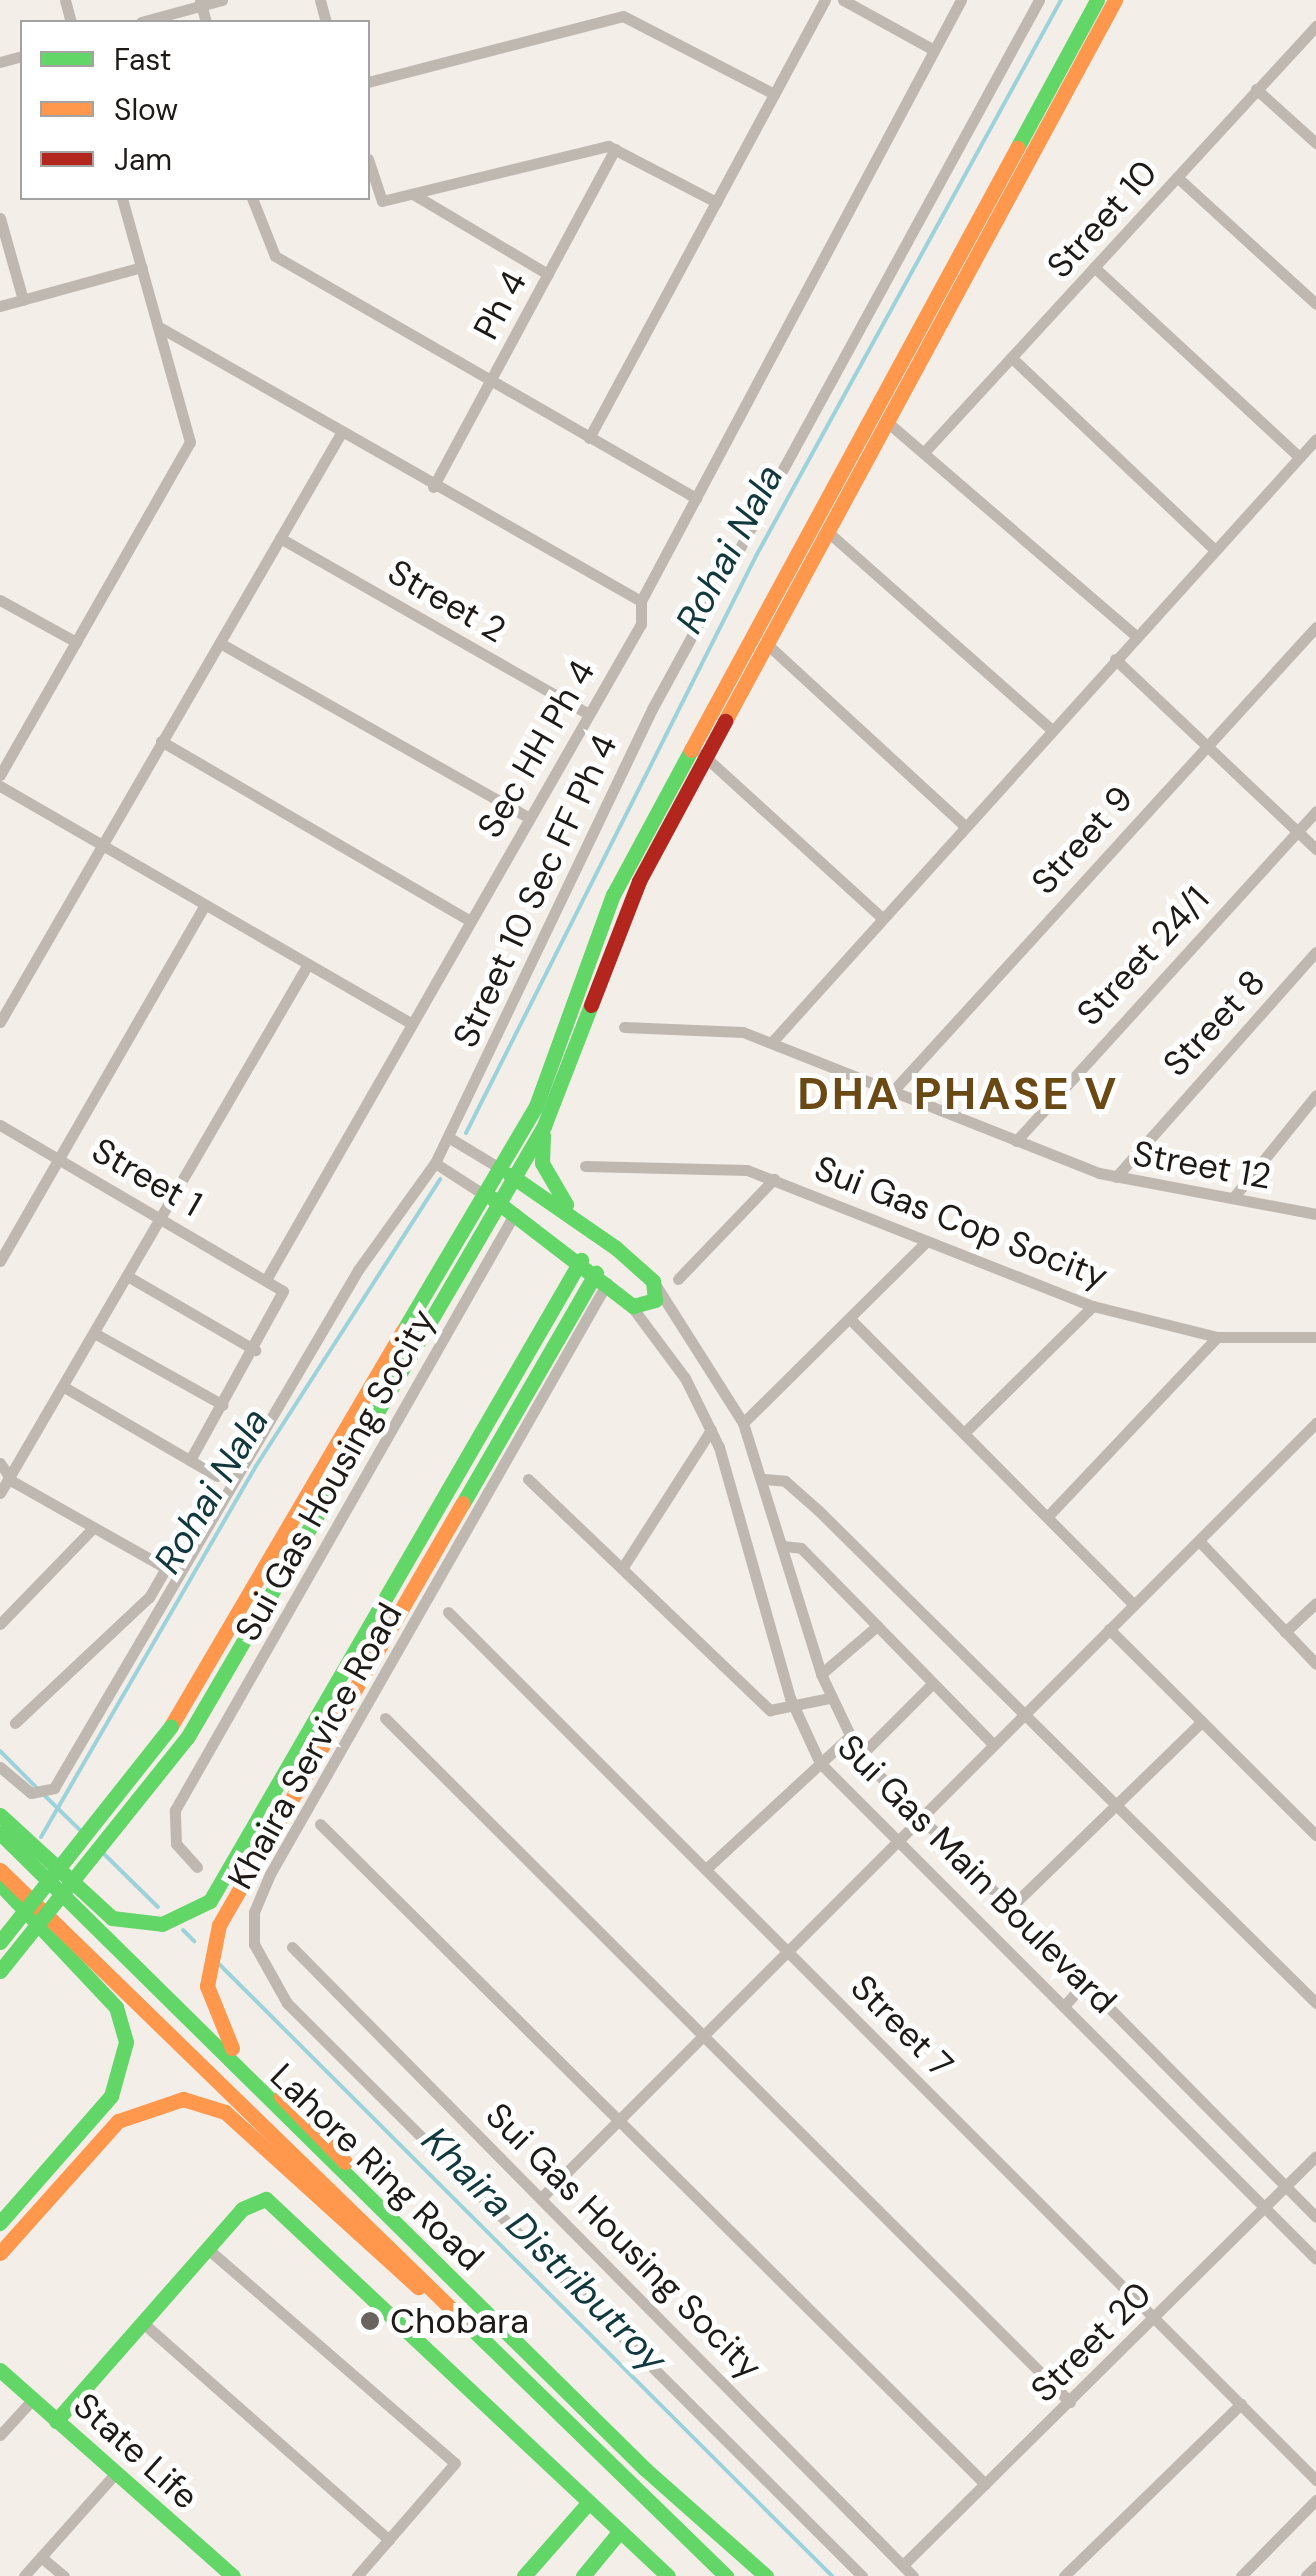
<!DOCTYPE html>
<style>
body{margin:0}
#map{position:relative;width:1316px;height:2576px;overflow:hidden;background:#f4eee9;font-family:"DM Sans",sans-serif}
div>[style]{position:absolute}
.stream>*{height:4px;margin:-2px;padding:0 2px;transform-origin:2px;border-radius:2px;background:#9cd3db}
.street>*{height:11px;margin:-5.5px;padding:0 5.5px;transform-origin:5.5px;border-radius:5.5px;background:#bfb8b1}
.fast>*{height:15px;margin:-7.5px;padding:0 7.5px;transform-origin:7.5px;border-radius:7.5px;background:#63d668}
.slow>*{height:15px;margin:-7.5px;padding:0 7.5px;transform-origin:7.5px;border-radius:7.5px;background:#ff974d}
.jam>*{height:15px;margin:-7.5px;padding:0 7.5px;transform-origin:7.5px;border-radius:7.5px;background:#b3261e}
.fast-bridge>*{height:15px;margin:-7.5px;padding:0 7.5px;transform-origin:7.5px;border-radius:7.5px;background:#63d668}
.dots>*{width:28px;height:28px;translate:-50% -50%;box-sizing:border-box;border:5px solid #fff;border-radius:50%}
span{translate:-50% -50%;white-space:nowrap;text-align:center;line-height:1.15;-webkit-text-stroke:10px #fff;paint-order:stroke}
.street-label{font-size:35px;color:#1e1a17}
.poi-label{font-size:35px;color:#1e1a17}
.left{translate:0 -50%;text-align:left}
.water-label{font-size:38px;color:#10383d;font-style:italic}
.district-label{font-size:45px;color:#6a4915;font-weight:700;letter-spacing:2.5px}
.legend{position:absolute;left:20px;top:20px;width:350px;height:180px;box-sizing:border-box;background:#fff;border:2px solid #a5a3a2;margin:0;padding:12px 18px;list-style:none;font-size:30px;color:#1e1a17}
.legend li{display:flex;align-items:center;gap:20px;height:50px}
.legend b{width:50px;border:2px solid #a5a3a2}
</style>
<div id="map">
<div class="stream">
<i style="left:466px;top:1133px;width:646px;rotate:-63.32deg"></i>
<i style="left:756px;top:556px;width:634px;rotate:-61.25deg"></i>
<i style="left:0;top:1751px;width:51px;rotate:45deg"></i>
<i style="left:42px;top:1793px;width:56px;rotate:44.3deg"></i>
<i style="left:41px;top:1837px;width:429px;rotate:-59.9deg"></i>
<i style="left:256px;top:1466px;width:341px;rotate:-57.3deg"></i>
<i style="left:103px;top:1853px;width:77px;rotate:44.5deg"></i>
<i style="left:183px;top:1930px;width:16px;rotate:45deg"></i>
<i style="left:218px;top:1963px;width:868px;rotate:44.95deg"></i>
</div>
<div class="street">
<i style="left:65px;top:0;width:23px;rotate:75deg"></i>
<i style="left:200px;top:0;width:23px;rotate:75deg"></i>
<i style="left:320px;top:0;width:23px;rotate:75deg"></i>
<i style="left:843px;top:0;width:104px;rotate:28.8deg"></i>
<i style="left:141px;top:22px;width:84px;rotate:-15.2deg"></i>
<i style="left:0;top:62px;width:23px;rotate:-15deg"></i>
<i style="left:368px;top:82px;width:263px;rotate:-14.5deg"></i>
<i style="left:623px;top:16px;width:170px;rotate:27.3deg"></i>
<i style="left:1256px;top:89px;width:81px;rotate:42deg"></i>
<i style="left:368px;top:159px;width:44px;rotate:71.6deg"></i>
<i style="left:382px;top:201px;width:233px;rotate:-13.7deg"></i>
<i style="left:608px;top:146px;width:122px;rotate:27.4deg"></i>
<i style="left:1177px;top:177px;width:188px;rotate:42.4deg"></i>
<i style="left:413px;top:194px;width:157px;rotate:30.7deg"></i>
<i style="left:252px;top:198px;width:62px;rotate:68.4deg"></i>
<i style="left:275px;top:256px;width:486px;rotate:29.9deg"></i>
<i style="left:0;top:218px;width:85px;rotate:74.3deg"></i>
<i style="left:1094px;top:267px;width:280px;rotate:42.8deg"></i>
<i style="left:0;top:306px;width:147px;rotate:-15.4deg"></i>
<i style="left:161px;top:328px;width:552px;rotate:29.63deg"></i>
<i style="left:1013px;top:359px;width:275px;rotate:43.4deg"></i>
<i style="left:886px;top:421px;width:330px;rotate:40.7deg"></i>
<i style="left:589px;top:438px;width:498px;rotate:-61.7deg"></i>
<i style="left:927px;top:449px;width:575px;rotate:-47.4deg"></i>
<i style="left:433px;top:487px;width:384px;rotate:-61.7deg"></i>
<i style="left:828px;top:532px;width:298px;rotate:41.5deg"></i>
<i style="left:280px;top:538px;width:353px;rotate:29.7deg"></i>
<i style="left:0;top:600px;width:87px;rotate:28.9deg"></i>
<i style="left:220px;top:643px;width:354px;rotate:29.5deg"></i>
<i style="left:768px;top:645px;width:265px;rotate:42.6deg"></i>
<i style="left:1115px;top:659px;width:277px;rotate:43.4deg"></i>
<i style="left:161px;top:741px;width:354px;rotate:30.2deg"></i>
<i style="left:702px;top:754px;width:241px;rotate:42.3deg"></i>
<i style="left:0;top:775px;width:383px;rotate:-60.3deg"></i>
<i style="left:190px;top:442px;width:253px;rotate:-105.6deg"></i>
<i style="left:0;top:786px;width:474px;rotate:30deg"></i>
<i style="left:0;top:1022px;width:681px;rotate:-59.93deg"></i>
<i style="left:624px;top:1027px;width:119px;rotate:2.4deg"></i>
<i style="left:743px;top:1032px;width:383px;rotate:21.6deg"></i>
<i style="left:1099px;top:1173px;width:221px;rotate:10.7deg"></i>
<i style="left:772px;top:1042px;width:812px;rotate:-47.94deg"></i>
<i style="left:892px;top:1092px;width:629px;rotate:-47.64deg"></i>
<i style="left:0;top:1125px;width:328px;rotate:30.4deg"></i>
<i style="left:283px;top:1291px;width:193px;rotate:118.8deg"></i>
<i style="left:448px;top:1137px;width:58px;rotate:31deg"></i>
<i style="left:1016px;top:1141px;width:446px;rotate:-47.7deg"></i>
<i style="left:435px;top:1163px;width:57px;rotate:32.9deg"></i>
<i style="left:585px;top:1166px;width:162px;rotate:1.4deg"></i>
<i style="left:747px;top:1170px;width:372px;rotate:21.5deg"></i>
<i style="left:1093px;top:1306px;width:128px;rotate:14deg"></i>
<i style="left:1217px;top:1337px;width:99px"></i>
<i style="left:1116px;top:1177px;width:301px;rotate:-48.4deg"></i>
<i style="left:1233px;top:1198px;width:132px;rotate:-51.1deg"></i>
<i style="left:0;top:1261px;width:409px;rotate:-60.1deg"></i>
<i style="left:129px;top:1277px;width:146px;rotate:30.1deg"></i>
<i style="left:267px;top:1278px;width:753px;rotate:-60.24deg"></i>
<i style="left:641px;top:624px;width:23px;rotate:-90deg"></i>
<i style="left:641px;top:601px;width:681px;rotate:-61.97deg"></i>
<i style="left:678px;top:1279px;width:139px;rotate:-46.2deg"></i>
<i style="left:653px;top:1281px;width:168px;rotate:57.6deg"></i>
<i style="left:743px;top:1423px;width:263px;rotate:72.7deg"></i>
<i style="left:821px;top:1674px;width:91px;rotate:64.6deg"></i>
<i style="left:860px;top:1756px;width:648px;rotate:45.31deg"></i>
<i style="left:607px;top:1283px;width:680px;rotate:119.69deg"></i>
<i style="left:270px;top:1874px;width:41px;rotate:112.8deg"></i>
<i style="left:254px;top:1912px;width:32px;rotate:90deg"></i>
<i style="left:254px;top:1944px;width:68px;rotate:60.8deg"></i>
<i style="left:287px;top:2003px;width:812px;rotate:44.9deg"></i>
<i style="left:629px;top:1303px;width:94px;rotate:53.3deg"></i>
<i style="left:685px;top:1378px;width:77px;rotate:63.8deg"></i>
<i style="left:719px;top:1447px;width:261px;rotate:74.2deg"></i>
<i style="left:790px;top:1698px;width:72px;rotate:65.2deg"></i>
<i style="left:820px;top:1763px;width:701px;rotate:45deg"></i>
<i style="left:853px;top:1322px;width:397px;rotate:45.2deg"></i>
<i style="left:96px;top:1334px;width:145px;rotate:29.2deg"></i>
<i style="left:64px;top:1387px;width:177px;rotate:30.2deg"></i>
<i style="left:743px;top:1423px;width:255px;rotate:-44.7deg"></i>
<i style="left:964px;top:1433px;width:181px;rotate:-44.6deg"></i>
<i style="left:0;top:1463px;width:22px;rotate:56deg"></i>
<i style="left:12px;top:1481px;width:177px;rotate:29.5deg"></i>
<i style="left:166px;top:1568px;width:34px;rotate:120deg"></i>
<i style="left:149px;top:1597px;width:184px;rotate:136.8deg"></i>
<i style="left:528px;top:1479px;width:335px;rotate:43.7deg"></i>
<i style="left:770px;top:1710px;width:60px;rotate:-11.5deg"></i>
<i style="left:764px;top:1479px;width:21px;rotate:5deg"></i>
<i style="left:785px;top:1481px;width:44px;rotate:41.3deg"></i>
<i style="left:818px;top:1510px;width:701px;rotate:44.71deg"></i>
<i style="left:0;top:1493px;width:612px;rotate:-59.79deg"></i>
<i style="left:1048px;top:1516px;width:246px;rotate:-46.6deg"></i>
<i style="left:1200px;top:1542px;width:168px;rotate:46.4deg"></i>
<i style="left:783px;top:1546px;width:18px;rotate:6deg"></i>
<i style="left:801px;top:1548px;width:273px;rotate:45.6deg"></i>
<i style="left:623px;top:1567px;width:163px;rotate:-57.3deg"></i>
<i style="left:448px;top:1612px;width:1228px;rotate:45deg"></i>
<i style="left:0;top:1624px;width:134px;rotate:-45.9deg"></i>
<i style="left:1109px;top:1629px;width:292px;rotate:44.9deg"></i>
<i style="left:1285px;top:1632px;width:42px;rotate:-43.1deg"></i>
<i style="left:821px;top:1674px;width:74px;rotate:-40.6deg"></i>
<i style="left:385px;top:1718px;width:968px;rotate:44.96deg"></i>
<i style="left:860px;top:1756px;width:103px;rotate:-45deg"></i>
<i style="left:0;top:1767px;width:40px;rotate:40deg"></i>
<i style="left:31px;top:1793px;width:24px;rotate:-12deg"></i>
<i style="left:54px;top:1788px;width:601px;rotate:-59.59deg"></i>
<i style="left:358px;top:1270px;width:132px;rotate:-54.3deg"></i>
<i style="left:435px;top:1163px;width:503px;rotate:-64.45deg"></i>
<i style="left:652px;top:709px;width:808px;rotate:-61.37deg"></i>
<i style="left:320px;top:1824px;width:937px;rotate:44.78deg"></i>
<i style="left:197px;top:1867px;width:31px;rotate:-132deg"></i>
<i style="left:176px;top:1844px;width:34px;rotate:-92deg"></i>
<i style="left:175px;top:1810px;width:687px;rotate:-60.34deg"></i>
<i style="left:707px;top:1868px;width:192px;rotate:-42.7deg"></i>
<i style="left:1009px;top:1909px;width:269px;rotate:-44.2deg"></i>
<i style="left:292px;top:1947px;width:884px;rotate:45.37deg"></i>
<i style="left:1064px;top:2006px;width:28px;rotate:-48deg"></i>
<i style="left:542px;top:2197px;width:1095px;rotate:-45deg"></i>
<i style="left:209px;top:2250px;width:325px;rotate:40.9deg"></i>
<i style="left:455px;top:2463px;width:150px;rotate:130.9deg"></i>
<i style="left:143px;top:2323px;width:328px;rotate:41.4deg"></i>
<i style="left:0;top:2435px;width:49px;rotate:-47.5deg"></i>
<i style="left:41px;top:2557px;width:30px;rotate:40deg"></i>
<i style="left:903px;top:2565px;width:581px;rotate:-44.72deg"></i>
<i style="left:24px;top:2576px;width:137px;rotate:-48.3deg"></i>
<i style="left:1064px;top:2576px;width:247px;rotate:-44.2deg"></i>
<i style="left:1241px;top:2576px;width:107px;rotate:-45.4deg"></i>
<i style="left:1306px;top:2576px;width:14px;rotate:-45deg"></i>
</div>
<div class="fast">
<i style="left:1017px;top:148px;width:168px;rotate:-61.6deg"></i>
<i style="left:543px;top:1135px;width:28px;rotate:92deg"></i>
<i style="left:542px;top:1163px;width:48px;rotate:59.7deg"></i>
<i style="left:492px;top:1198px;width:178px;rotate:37.5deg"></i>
<i style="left:633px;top:1306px;width:23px;rotate:-15deg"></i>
<i style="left:655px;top:1300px;width:19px;rotate:-96deg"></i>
<i style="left:653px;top:1281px;width:50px;rotate:-138.3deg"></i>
<i style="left:616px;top:1248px;width:129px;rotate:-145.4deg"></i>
<i style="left:403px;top:1331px;width:261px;rotate:-59.4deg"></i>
<i style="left:536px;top:1106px;width:225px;rotate:-70deg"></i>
<i style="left:613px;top:895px;width:165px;rotate:-61.7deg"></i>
<i style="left:463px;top:1503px;width:266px;rotate:-60deg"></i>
<i style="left:187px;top:1738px;width:709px;rotate:-59.74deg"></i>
<i style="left:544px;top:1126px;width:130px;rotate:-68.8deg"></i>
<i style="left:0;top:1815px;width:152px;rotate:42.6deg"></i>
<i style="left:112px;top:1918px;width:50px;rotate:6.8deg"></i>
<i style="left:162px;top:1924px;width:53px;rotate:-25.6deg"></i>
<i style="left:210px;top:1901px;width:741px;rotate:-59.94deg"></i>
<i style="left:0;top:1833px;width:906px;rotate:44.6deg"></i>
<i style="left:645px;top:2469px;width:162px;rotate:41.5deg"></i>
<i style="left:0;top:1884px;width:169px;rotate:46.7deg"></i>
<i style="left:116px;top:2007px;width:36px;rotate:74deg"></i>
<i style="left:126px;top:2042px;width:56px;rotate:105.5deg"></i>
<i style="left:111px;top:2096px;width:169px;rotate:131.2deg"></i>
<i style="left:469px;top:2326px;width:359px;rotate:44.2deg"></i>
<i style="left:0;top:2370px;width:311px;rotate:41.5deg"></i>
<i style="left:56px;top:2421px;width:282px;rotate:-48.7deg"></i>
<i style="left:242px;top:2209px;width:26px;rotate:-23deg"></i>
<i style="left:266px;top:2199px;width:551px;rotate:43.16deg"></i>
<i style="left:524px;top:2576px;width:98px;rotate:-48.7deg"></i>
<i style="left:583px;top:2576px;width:58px;rotate:-50.6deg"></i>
</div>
<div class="slow">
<i style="left:725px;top:721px;width:820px;rotate:-61.59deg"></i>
<i style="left:691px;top:750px;width:685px;rotate:-61.56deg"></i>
<i style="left:171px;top:1726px;width:458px;rotate:-59.6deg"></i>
<i style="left:0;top:1870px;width:654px;rotate:44.19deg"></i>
<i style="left:232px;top:2048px;width:67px;rotate:-112deg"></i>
<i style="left:207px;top:1986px;width:62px;rotate:-78.9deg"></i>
<i style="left:219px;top:1925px;width:487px;rotate:-60deg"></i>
<i style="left:281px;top:2096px;width:92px;rotate:45.9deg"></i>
<i style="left:0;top:2253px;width:177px;rotate:-48.2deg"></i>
<i style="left:118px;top:2121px;width:69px;rotate:-18.7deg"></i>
<i style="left:183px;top:2099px;width:44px;rotate:17.2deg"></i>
<i style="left:225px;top:2112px;width:261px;rotate:42.2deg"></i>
</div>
<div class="jam">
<i style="left:591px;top:1005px;width:133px;rotate:-68.8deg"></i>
<i style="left:639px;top:881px;width:182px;rotate:-61.7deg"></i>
</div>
<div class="fast-bridge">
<i style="left:0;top:1942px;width:275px;rotate:-51.6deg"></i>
<i style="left:0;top:1971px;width:299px;rotate:-51.3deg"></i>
</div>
<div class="dots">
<i style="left:370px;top:2321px;background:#696460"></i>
</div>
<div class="street-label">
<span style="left:1102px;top:219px;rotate:-48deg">Street 10</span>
<span style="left:500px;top:305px;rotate:-62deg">Ph 4</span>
<span style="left:447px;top:601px;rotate:30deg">Street 2</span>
<span style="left:536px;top:749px;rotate:-60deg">Sec HH Ph 4</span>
<span style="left:1082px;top:840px;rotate:-48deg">Street 9</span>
<span style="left:535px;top:891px;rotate:-65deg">Street 10 Sec FF Ph 4</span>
<span style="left:1143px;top:956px;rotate:-47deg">Street 24/1</span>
<span style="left:1214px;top:1023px;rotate:-47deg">Street 8</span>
<span style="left:1202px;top:1165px;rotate:10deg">Street 12</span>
<span style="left:147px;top:1177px;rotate:30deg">Street 1</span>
<span style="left:961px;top:1222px;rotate:21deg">Sui Gas Cop Socity</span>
<span style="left:335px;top:1475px;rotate:-61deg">Sui Gas Housing Socity</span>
<span style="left:315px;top:1746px;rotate:-61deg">Khaira Service Road</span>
<span style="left:977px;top:1874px;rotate:45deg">Sui Gas Main Boulevard</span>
<span style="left:902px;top:2026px;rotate:45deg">Street 7</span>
<span style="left:377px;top:2167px;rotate:44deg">Lahore Ring Road</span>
<span style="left:624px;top:2241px;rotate:45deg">Sui Gas Housing Socity</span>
<span style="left:1091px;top:2342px;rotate:-45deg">Street 20</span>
<span style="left:136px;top:2451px;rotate:42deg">State Life</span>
</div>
<div class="poi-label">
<span class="left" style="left:390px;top:2321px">Chobara</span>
</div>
<div class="water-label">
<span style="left:730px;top:549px;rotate:-62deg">Rohai Nala</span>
<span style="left:212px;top:1491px;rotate:-59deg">Rohai Nala</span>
<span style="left:544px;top:2250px;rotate:45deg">Khaira Distributroy</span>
</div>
<div class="district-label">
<span style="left:958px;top:1094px">DHA PHASE V</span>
</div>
<ul class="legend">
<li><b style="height:12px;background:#63d668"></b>Fast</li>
<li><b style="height:12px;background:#ff974d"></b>Slow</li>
<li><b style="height:12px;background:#b3261e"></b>Jam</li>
</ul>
</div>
